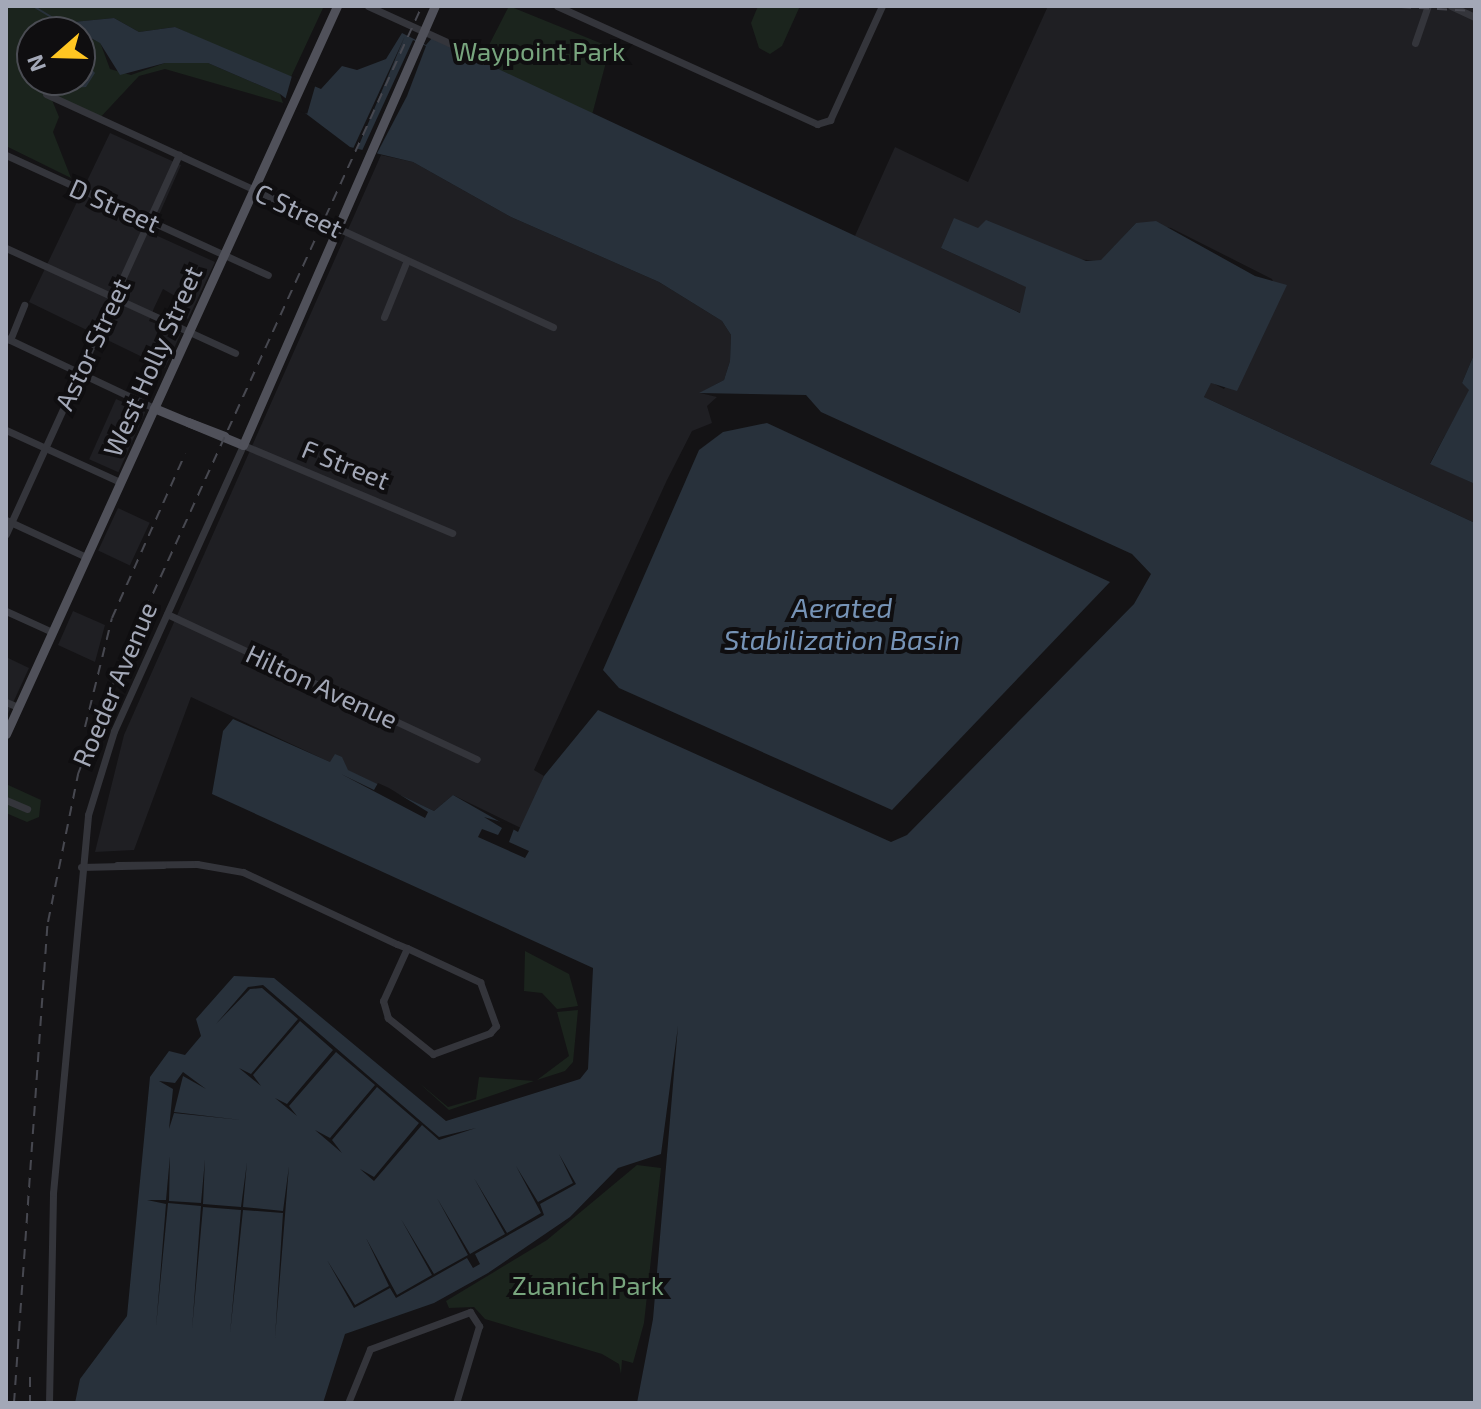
<!DOCTYPE html>
<style>
body{margin:0}
#map{position:relative;width:1481px;height:1409px;overflow:hidden;background:#141315;font-family:"Exo 2",sans-serif}
div>[style]{position:absolute}
.built>*{inset:0;background:#1f1f23;transform-origin:0 0}
.green>*{inset:0;background:#1b241d}
.water>*{inset:0;background:#28313b}
.pier>*{inset:0;background:#141315;transform-origin:0 0}
.stream>*{height:2px;margin:-1px;padding:0 1px;transform-origin:1px;border-radius:1px;background:#28313b}
.minor>*{height:7px;margin:-3.5px;padding:0 3.5px;transform-origin:3.5px;border-radius:3.5px;background:#34353b}
.major>*{height:9px;margin:-4.5px;padding:0 4.5px;transform-origin:4.5px;border-radius:4.5px;background:#50515a}
.rail>*{height:2px;margin-top:-1px;transform-origin:0;background:repeating-linear-gradient(90deg,#474850 0 10px,transparent 0 18px)}
span{translate:-50% -50%;white-space:nowrap;text-align:center;line-height:1.15;-webkit-text-stroke:8px #0f0e10;paint-order:stroke}
.park-label{font-size:26px;color:#78a57e}
.street-label{font-size:26px;color:#a3a8b7}
.water-label{font-size:28px;color:#7693b6;font-style:italic}
.frame{position:absolute;inset:0;border:8px solid #a3a8b7;pointer-events:none}
.north{position:absolute;left:16px;top:16px;width:80px;height:80px;box-sizing:border-box;background:#0f0e10;border:2px solid #4a4c53;border-radius:50%;rotate:250deg;font-size:22px;font-weight:700;line-height:32px;text-align:center;color:#a3a8b7}
.north::after{content:'';display:block;margin:auto;width:28px;height:36px;background:#ffc622;clip-path:polygon(50% 0,100% 100%,50% 72%,0 100%)}
</style>
<div id="map">
<div class="built">
<i style="clip-path:polygon(1048px 6px,1475px 6px,1475px 352px,1462px 383px,1470px 390px,1430px 463px,1475px 484px,1475px 523px,1204px 397px,1211px 382px,1224px 389px,1279px 300px,1272px 279px,1171px 228px,1136px 223px,1101px 261px,1073px 259px,978px 228px,941px 248px,1027px 287px,1021px 313px,854px 238px,895px 147px,968px 182px)"></i>
<i style="clip-path:polygon(110px 133px,181px 165px,151px 233px,215px 262px,188px 319px,168px 311px,175px 296px,163px 289px,154px 308px,149px 321px,181px 333px,165px 368px,29px 302px)"></i>
<i style="clip-path:polygon(381px 155px,413px 162px,511px 217px,659px 282px,722px 321px,731px 335px,730px 361px,724px 380px,700px 393px,717px 397px,707px 406px,712px 423px,692px 431px,667px 480px,534px 770px,544px 776px,523px 829px,453px 795px,434px 811px,191px 697px,134px 850px,95px 852px,124px 735px)"></i>
<i style="left:116px;top:399px;width:32px;height:66px;rotate:24deg"></i>
<i style="left:118px;top:508px;width:35px;height:47px;rotate:25deg"></i>
<i style="clip-path:polygon(73px 611px,105px 625px,95px 662px,58px 645px)"></i>
<i style="clip-path:polygon(6px 657px,29px 668px,6px 718px)"></i>
</div>
<div class="green">
<i style="clip-path:polygon(6px 6px,324px 6px,290px 79px,175px 27px,139px 32px,114px 18px,64px 23px,73px 32px,32px 32px,32px 80px,80px 80px,80px 35px,100px 42px,110px 69px,131px 75px,165px 63px,208px 63px,280px 94px,283px 103px,165px 69px,139px 76px,97px 121px,52px 100px,59px 117px,53px 132px,71px 178px,6px 146px)"></i>
<i style="clip-path:polygon(509px 6px,610px 47px,592px 115px,498px 72px,504px 52px,489px 45px)"></i>
<i style="clip-path:polygon(758px 6px,800px 6px,782px 46px,770px 54px,759px 48px,751px 23px)"></i>
<i style="clip-path:polygon(6px 784px,41px 800px,39px 817px,27px 822px,6px 813px)"></i>
<i style="clip-path:polygon(525px 951px,569px 974px,578px 1006px,557px 1009px,542px 993px,524px 991px)"></i>
<i style="clip-path:polygon(578px 1010px,573px 1062px,565px 1071px,537px 1080px,569px 1056px,557px 1012px)"></i>
<i style="clip-path:polygon(479px 1077px,534px 1081px,449px 1110px,418px 1082px,448px 1107px,476px 1099px)"></i>
<i style="clip-path:polygon(637px 1165px,661px 1168px,644px 1323px,633px 1363px,622px 1360px,621px 1374px,619px 1364px,602px 1354px,485px 1319px,474px 1307px,449px 1308px,446px 1301px,547px 1240px)"></i>
</div>
<div class="water">
<i style="clip-path:polygon(114px 18px,139px 32px,175px 27px,321px 89px,342px 66px,357px 70px,386px 59px,402px 33px,426px 45px,432px 38px,1020px 313px,1026px 287px,941px 248px,954px 218px,978px 228px,986px 220px,1086px 261px,1101px 260px,1136px 223px,1156px 221px,1255px 276px,1287px 285px,1237px 391px,1211px 383px,1204px 397px,1475px 523px,1475px 1403px,637px 1403px,653px 1319px,678px 1026px,661px 1154px,618px 1168px,570px 1217px,488px 1273px,434px 1303px,345px 1334px,323px 1403px,75px 1403px,80px 1379px,127px 1316px,150px 1077px,169px 1051px,185px 1055px,201px 1036px,196px 1019px,234px 976px,274px 978px,446px 1121px,580px 1079px,588px 1069px,593px 968px,212px 794px,223px 731px,233px 719px,330px 762px,335px 754px,342px 757px,348px 770px,434px 811px,453px 795px,518px 832px,544px 776px,598px 710px,891px 842px,907px 835px,1134px 604px,1151px 574px,1132px 554px,821px 412px,806px 395px,699px 393px,724px 380px,730px 361px,731px 335px,722px 321px,659px 282px,511px 217px,413px 162px,350px 147px,280px 94px,208px 63px,165px 63px,120px 75px,100px 43px,63px 23px)"></i>
<i style="clip-path:polygon(80px 56px,95px 73px,86px 87px,74px 88px,64px 80px,80px 80px)"></i>
<i style="clip-path:polygon(1475px 352px,1475px 484px,1430px 464px,1469px 390px,1462px 383px)"></i>
<i style="clip-path:polygon(767px 423px,1110px 582px,892px 810px,619px 688px,603px 670px,699px 450px,723px 432px)"></i>
</div>
<div class="pier">
<i style="clip-path:polygon(405px 36px,356px 152px,352px 151px)"></i>
<i style="clip-path:polygon(413px 40px,426px 46px,407px 96px,375px 157px,361px 153px)"></i>
<i style="left:292px;top:76px;width:25px;height:32px;rotate:16deg"></i>
<i style="clip-path:polygon(341px 774px,374px 790px,378px 783px,389px 788px,428px 812px,425px 818px)"></i>
<i style="clip-path:polygon(484px 817px,515px 826px,509px 842px,529px 851px,525px 858px,478px 837px,482px 829px,498px 835px,502px 828px)"></i>
<i style="clip-path:polygon(263px 985px,439px 1137px,476px 1128px,439px 1140px,422px 1125px,374px 1181px,360px 1169px,374px 1177px,419px 1123px,377px 1087px,332px 1140px,342px 1153px,315px 1130px,330px 1138px,375px 1085px,336px 1052px,289px 1106px,297px 1116px,275px 1098px,287px 1104px,333px 1050px,300px 1021px,253px 1075px,261px 1086px,239px 1068px,251px 1074px,298px 1019px,262px 988px,250px 989px,216px 1024px,248px 987px)"></i>
<i style="clip-path:polygon(183px 1072px,206px 1089px,183px 1076px,174px 1112px,241px 1120px,174px 1113px,169px 1129px,173px 1089px,159px 1081px,175px 1083px)"></i>
<i style="clip-path:polygon(559px 1154px,576px 1184px,540px 1204px,544px 1215px,475px 1254px,480px 1264px,473px 1268px,467px 1258px,396px 1298px,390px 1288px,354px 1308px,327px 1260px,355px 1305px,389px 1286px,366px 1238px,397px 1295px,432px 1275px,401px 1219px,434px 1274px,468px 1255px,437px 1198px,470px 1254px,505px 1234px,474px 1178px,507px 1233px,541px 1213px,516px 1166px,538px 1202px,573px 1183px)"></i>
<i style="clip-path:polygon(170px 1156px,169px 1201px,201px 1203px,205px 1159px,203px 1204px,241px 1207px,247px 1162px,243px 1207px,283px 1211px,289px 1166px,275px 1338px,283px 1213px,243px 1210px,230px 1334px,241px 1210px,203px 1207px,192px 1330px,201px 1206px,168px 1203px,156px 1327px,166px 1204px,147px 1200px,166px 1200px)"></i>
</div>
<div class="stream">
<i style="left:33px;top:6px;width:39px;rotate:31deg"></i>
</div>
<div class="minor">
<i style="left:368px;top:6px;width:135px;rotate:24.5deg"></i>
<i style="left:557px;top:6px;width:286px;rotate:24.4deg"></i>
<i style="left:817px;top:124px;width:14px;rotate:-17deg"></i>
<i style="left:830px;top:120px;width:125px;rotate:-65.5deg"></i>
<i style="left:1451px;top:6px;width:26px;rotate:25deg"></i>
<i style="left:1415px;top:43px;width:39px;rotate:-71deg"></i>
<i style="left:46px;top:94px;width:558px;rotate:24.68deg"></i>
<i style="left:6px;top:155px;width:288px;rotate:24.6deg"></i>
<i style="left:6px;top:248px;width:252px;rotate:24.6deg"></i>
<i style="left:384px;top:317px;width:61px;rotate:-68deg"></i>
<i style="left:6px;top:338px;width:164px;rotate:25.3deg"></i>
<i style="left:10px;top:340px;width:38px;rotate:-68deg"></i>
<i style="left:6px;top:430px;width:125px;rotate:24.5deg"></i>
<i style="left:6px;top:520px;width:88px;rotate:24.8deg"></i>
<i style="left:6px;top:534px;width:417px;rotate:-65.5deg"></i>
<i style="left:6px;top:611px;width:51px;rotate:24.5deg"></i>
<i style="left:167px;top:614px;width:342px;rotate:25.1deg"></i>
<i style="left:6px;top:702px;width:13px;rotate:23deg"></i>
<i style="left:6px;top:800px;width:23px;rotate:23deg"></i>
<i style="left:117px;top:865px;width:80px;rotate:-0.7deg"></i>
<i style="left:197px;top:864px;width:47px;rotate:9.9deg"></i>
<i style="left:243px;top:872px;width:170px;rotate:25.1deg"></i>
<i style="left:397px;top:944px;width:11px;rotate:22deg"></i>
<i style="left:407px;top:948px;width:81px;rotate:25deg"></i>
<i style="left:480px;top:982px;width:47px;rotate:70deg"></i>
<i style="left:496px;top:1026px;width:9px;rotate:131deg"></i>
<i style="left:490px;top:1033px;width:61px;rotate:159.8deg"></i>
<i style="left:433px;top:1054px;width:58px;rotate:-141.3deg"></i>
<i style="left:388px;top:1018px;width:18px;rotate:-106deg"></i>
<i style="left:383px;top:1001px;width:58px;rotate:-65.6deg"></i>
<i style="left:81px;top:867px;width:82px;rotate:-1.4deg"></i>
<i style="left:49px;top:1403px;width:210px;rotate:-88.9deg"></i>
<i style="left:53px;top:1193px;width:380px;rotate:-84.7deg"></i>
<i style="left:88px;top:815px;width:88px;rotate:-72.8deg"></i>
<i style="left:114px;top:731px;width:314px;rotate:-65.7deg"></i>
<i style="left:243px;top:445px;width:227px;rotate:22.8deg"></i>
<i style="left:348px;top:1403px;width:58px;rotate:-67.8deg"></i>
<i style="left:370px;top:1349px;width:107px;rotate:-20.3deg"></i>
<i style="left:470px;top:1312px;width:17px;rotate:57deg"></i>
<i style="left:479px;top:1326px;width:80px;rotate:106.6deg"></i>
</div>
<div class="major">
<i style="left:154px;top:408px;width:96px;rotate:22.6deg"></i>
<i style="left:243px;top:445px;width:479px;rotate:-66.4deg"></i>
<i style="left:188px;top:422px;width:39px;rotate:21deg"></i>
<i style="left:6px;top:734px;width:800px;rotate:-65.55deg"></i>
</div>
<div class="rail">
<i style="left:1383px;top:6px;width:92px;rotate:3.1deg"></i>
<i style="left:85px;top:727px;width:112px;rotate:-76.1deg"></i>
<i style="left:112px;top:618px;width:180px;rotate:-66deg"></i>
<i style="left:30px;top:1377px;width:26px;rotate:90deg"></i>
<i style="left:14px;top:1403px;width:482px;rotate:-86deg"></i>
<i style="left:48px;top:922px;width:151px;rotate:-78.5deg"></i>
<i style="left:78px;top:774px;width:123px;rotate:-68.6deg"></i>
<i style="left:123px;top:659px;width:718px;rotate:-65.4deg"></i>
</div>
<div class="park-label">
<span style="left:539px;top:51px">Waypoint Park</span>
<span style="left:588px;top:1285px">Zuanich Park</span>
</div>
<div class="street-label">
<span style="left:115px;top:205px;rotate:24deg">D Street</span>
<span style="left:299px;top:210px;rotate:25deg">C Street</span>
<span style="left:92px;top:344px;rotate:-65deg">Astor Street</span>
<span style="left:152px;top:361px;rotate:-66deg">West Holly Street</span>
<span style="left:346px;top:464px;rotate:22deg">F Street</span>
<span style="left:114px;top:684px;rotate:-67deg">Roeder Avenue</span>
<span style="left:322px;top:686px;rotate:25deg">Hilton Avenue</span>
</div>
<div class="water-label">
<span style="left:842px;top:623px">Aerated<br>Stabilization Basin</span>
</div>
<div class="frame"></div>
<div class="north">N</div>
</div>
